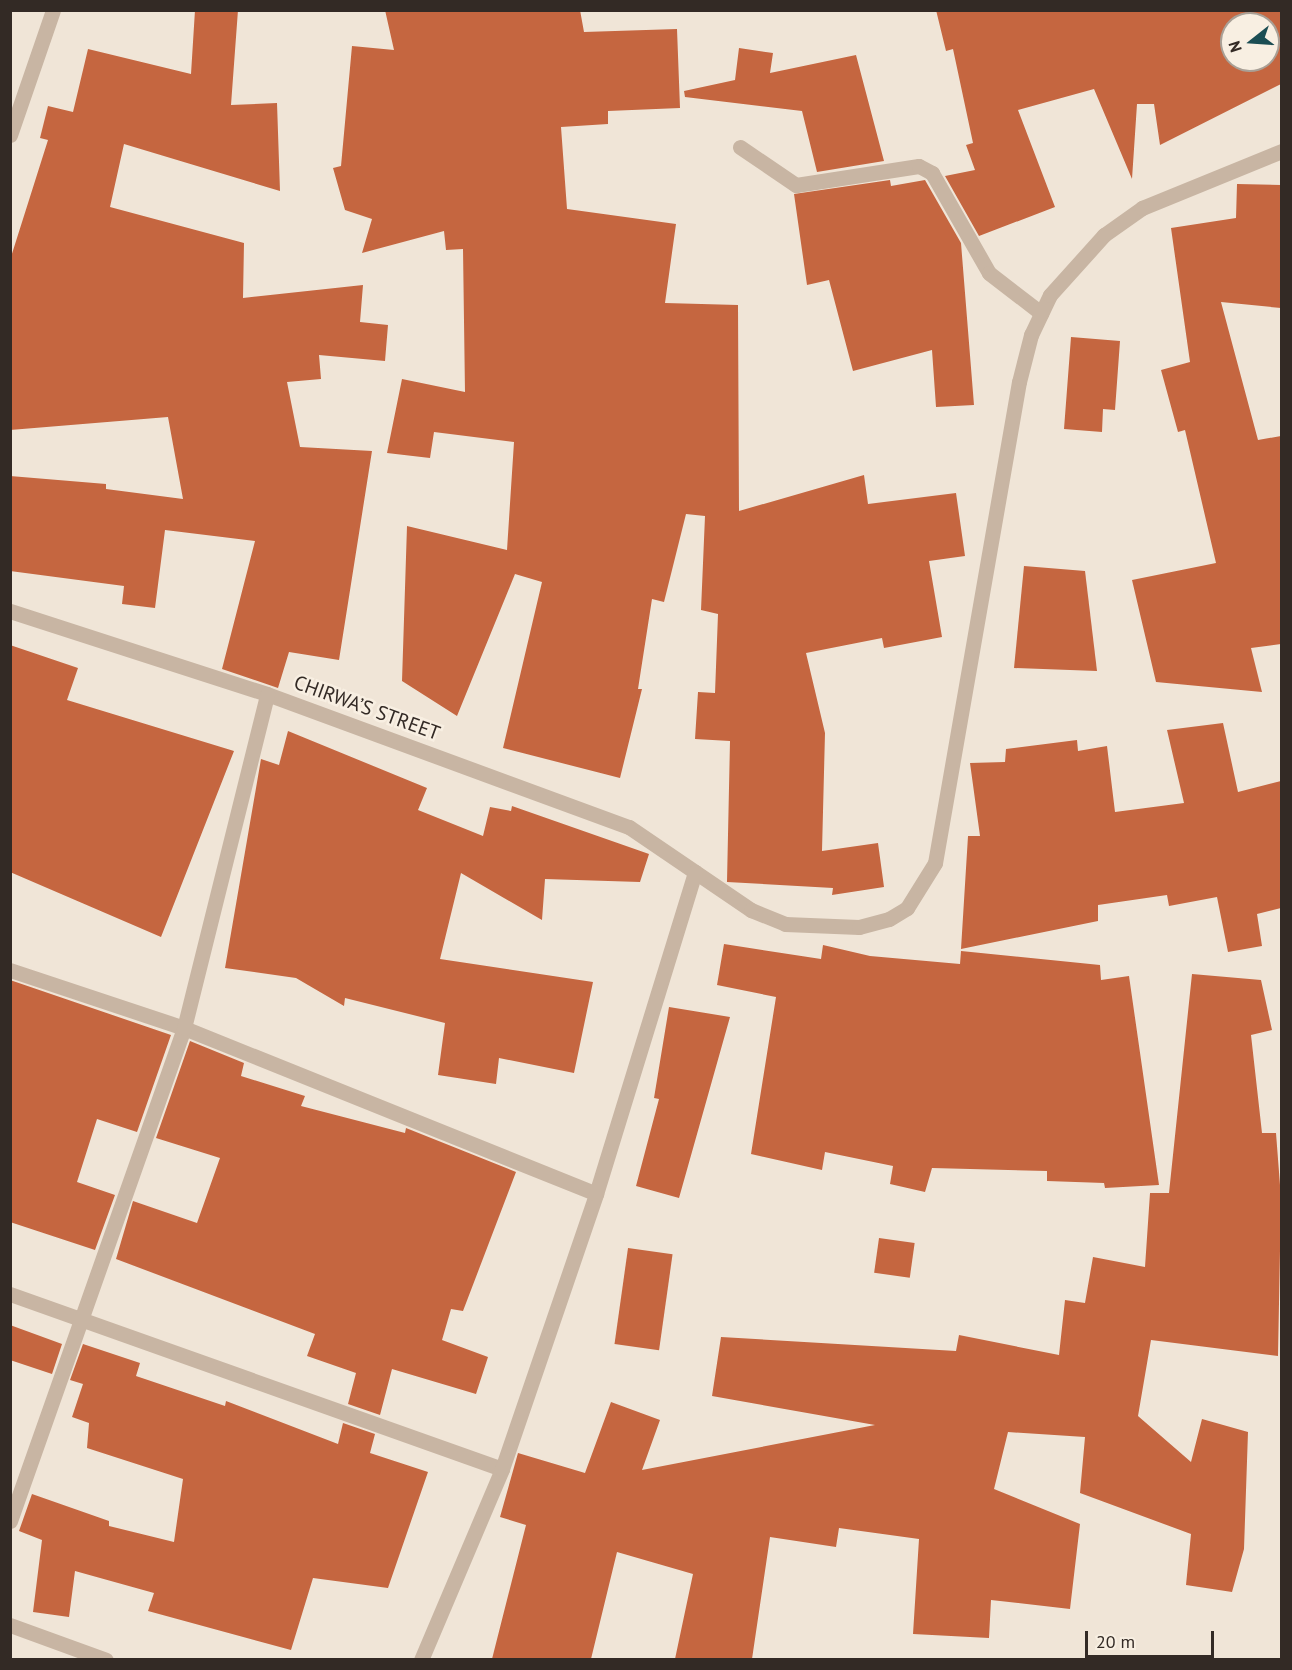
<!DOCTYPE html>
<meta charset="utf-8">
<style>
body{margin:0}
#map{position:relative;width:1292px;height:1670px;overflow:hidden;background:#f0e5d7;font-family:"PT Sans",sans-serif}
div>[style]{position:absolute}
.building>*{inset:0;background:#c56640;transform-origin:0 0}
.service>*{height:15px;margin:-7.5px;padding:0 7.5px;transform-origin:7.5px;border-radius:7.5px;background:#c8b5a3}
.minor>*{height:15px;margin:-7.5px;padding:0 7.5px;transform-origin:7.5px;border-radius:7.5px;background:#c8b5a3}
span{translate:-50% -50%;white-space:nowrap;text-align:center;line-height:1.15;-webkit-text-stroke:5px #f8efe2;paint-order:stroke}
.street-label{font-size:20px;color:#332a25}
.frame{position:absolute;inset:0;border:12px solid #332a25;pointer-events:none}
.north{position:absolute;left:1220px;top:12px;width:60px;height:60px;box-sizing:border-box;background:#f8efe2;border:2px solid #a9a096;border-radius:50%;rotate:253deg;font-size:16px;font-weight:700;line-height:24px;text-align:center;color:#332a25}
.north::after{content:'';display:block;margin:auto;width:21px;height:27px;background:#1b4d53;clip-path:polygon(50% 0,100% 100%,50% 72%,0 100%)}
.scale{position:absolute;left:1085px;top:1631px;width:129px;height:27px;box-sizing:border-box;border:3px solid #332a25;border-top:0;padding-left:8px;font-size:18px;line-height:21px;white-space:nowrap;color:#332a25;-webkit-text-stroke:4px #f8efe2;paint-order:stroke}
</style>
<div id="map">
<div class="building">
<i style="clip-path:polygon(195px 10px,238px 10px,231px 105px,277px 103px,280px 191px,124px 144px,110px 207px,244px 243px,243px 298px,363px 285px,360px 322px,388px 325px,385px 361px,319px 355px,321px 379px,287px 382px,300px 447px,372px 451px,339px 660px,289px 652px,278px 688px,222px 669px,255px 541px,165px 530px,155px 608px,122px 604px,124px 586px,10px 571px,10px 476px,106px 484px,106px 489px,183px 499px,168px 417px,10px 430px,10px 260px,48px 140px,40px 138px,48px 106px,73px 112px,88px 49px,191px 74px)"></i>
<i style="clip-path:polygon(385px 10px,580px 10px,584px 32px,677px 29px,680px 108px,608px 111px,608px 124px,561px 127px,567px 209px,676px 224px,665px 303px,738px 305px,739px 511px,864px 475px,868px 504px,956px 493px,965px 556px,929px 561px,942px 637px,884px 648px,882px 638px,806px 653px,825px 733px,822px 851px,878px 843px,884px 887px,832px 895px,833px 888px,727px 882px,730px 741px,695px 739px,698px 692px,715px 693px,718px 614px,701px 610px,705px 516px,686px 514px,664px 602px,652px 599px,638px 689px,642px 689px,620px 778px,503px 748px,542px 582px,515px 574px,457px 716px,402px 681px,407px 526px,507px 550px,514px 442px,434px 432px,430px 458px,387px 453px,402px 379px,465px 392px,463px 249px,446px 250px,444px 231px,362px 253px,372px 219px,345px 210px,333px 168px,341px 166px,352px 46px,394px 50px)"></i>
<i style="clip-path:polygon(evenodd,936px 10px,1281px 10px,1281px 84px,1160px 145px,1154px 104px,1137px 104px,1132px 179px,1094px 89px,1018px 110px,1055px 207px,979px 236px,945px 176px,975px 170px,966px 145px,973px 143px,953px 49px,946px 51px,936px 10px,1232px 24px,1268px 24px,1268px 60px,1232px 60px,1232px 24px)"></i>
<i style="clip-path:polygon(739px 48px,773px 53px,770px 73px,856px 55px,884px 161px,817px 172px,802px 111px,685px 97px,684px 91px,735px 80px)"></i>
<i style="clip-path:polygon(890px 180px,891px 186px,925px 180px,961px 243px,974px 405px,936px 407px,932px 350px,853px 371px,829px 280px,807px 285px,794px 194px)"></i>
<i style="clip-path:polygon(1237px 184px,1281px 185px,1281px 308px,1221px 302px,1258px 440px,1281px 436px,1281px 644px,1251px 648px,1262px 692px,1156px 682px,1132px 580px,1216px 563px,1185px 430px,1178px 432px,1161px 370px,1190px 362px,1171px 228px,1236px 218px)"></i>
<i style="clip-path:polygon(1071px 337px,1120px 341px,1115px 410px,1103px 409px,1102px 432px,1064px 429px)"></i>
<i style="clip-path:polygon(1024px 566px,1085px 571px,1097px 671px,1014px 668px)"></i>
<i style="clip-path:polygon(10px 645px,78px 668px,67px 700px,234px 751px,161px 937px,10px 872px)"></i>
<i style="clip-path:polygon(1223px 723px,1238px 792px,1281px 781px,1281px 908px,1257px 914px,1262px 946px,1228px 952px,1217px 897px,1169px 906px,1167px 895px,1098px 905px,1098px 921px,961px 949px,968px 836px,980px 836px,970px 763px,1005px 762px,1006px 749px,1077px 740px,1078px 751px,1107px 746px,1115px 812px,1184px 803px,1167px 730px)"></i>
<i style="clip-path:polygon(288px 731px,427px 788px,418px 810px,483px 836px,490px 807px,511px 811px,512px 806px,649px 854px,640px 882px,545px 879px,542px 920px,461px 873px,440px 959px,593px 982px,574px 1073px,499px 1058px,496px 1084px,438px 1075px,445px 1023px,345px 998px,344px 1006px,296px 978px,225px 968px,261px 759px,279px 765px)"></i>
<i style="clip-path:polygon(724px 944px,821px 959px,823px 945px,870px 956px,960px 964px,961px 951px,1100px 965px,1101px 980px,1129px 976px,1159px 1185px,1105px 1188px,1104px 1183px,1047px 1181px,1047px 1171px,932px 1168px,925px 1192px,890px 1184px,893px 1166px,825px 1152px,822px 1170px,751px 1154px,776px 997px,717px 985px)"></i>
<i style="clip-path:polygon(1192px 974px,1261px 980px,1272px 1030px,1251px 1035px,1262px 1133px,1276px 1133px,1281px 1198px,1278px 1356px,1151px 1340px,1138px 1416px,1191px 1462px,1202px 1419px,1248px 1432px,1244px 1549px,1232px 1592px,1186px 1585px,1191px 1534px,1080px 1493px,1085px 1437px,1008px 1432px,994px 1489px,1080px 1524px,1070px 1609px,991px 1600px,989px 1638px,913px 1634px,919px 1539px,839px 1528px,836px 1547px,770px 1537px,752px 1659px,675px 1659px,693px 1574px,617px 1552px,591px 1659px,492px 1659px,526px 1525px,500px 1517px,518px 1453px,585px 1473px,611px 1402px,660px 1420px,642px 1470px,875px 1425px,712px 1396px,721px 1337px,956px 1351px,959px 1335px,1059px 1355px,1065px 1300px,1085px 1303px,1093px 1257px,1145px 1267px,1150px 1193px,1169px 1193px)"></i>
<i style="clip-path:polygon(10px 980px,171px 1035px,137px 1132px,97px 1119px,77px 1182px,115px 1195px,95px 1250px,10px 1222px)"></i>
<i style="clip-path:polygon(669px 1007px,730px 1017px,679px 1198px,636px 1186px,659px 1099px,654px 1098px)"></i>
<i style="clip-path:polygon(190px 1041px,244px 1063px,241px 1076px,305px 1096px,301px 1106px,405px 1133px,406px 1128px,516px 1172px,463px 1311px,451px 1309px,442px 1340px,488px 1357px,476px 1394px,392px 1369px,380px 1415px,348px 1404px,356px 1373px,307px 1356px,315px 1334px,116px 1259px,133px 1201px,197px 1223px,220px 1158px,156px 1138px)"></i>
<i style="left:879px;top:1238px;width:36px;height:35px;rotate:8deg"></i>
<i style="left:628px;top:1248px;width:45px;height:97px;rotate:8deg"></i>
<i style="clip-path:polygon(10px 1325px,62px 1344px,52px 1374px,10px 1360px)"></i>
<i style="clip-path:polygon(83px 1344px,140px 1363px,136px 1376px,225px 1406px,226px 1401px,338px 1444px,343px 1423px,375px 1434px,370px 1453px,428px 1472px,388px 1588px,313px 1578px,291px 1650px,148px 1611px,154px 1593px,75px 1571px,69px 1617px,33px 1612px,42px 1540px,19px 1531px,32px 1494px,109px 1521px,109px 1526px,174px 1542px,183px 1479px,87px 1448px,89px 1423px,72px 1417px,83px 1384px,70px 1380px)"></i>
</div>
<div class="service">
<i style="left:740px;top:147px;width:68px;rotate:34.2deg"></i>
<i style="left:796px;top:185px;width:124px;rotate:-8.8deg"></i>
<i style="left:919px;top:166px;width:15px;rotate:28deg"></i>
<i style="left:932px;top:173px;width:115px;rotate:60.3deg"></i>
<i style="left:989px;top:273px;width:66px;rotate:37.6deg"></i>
</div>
<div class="minor">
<i style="left:10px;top:135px;width:132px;rotate:-71deg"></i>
<i style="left:10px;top:611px;width:270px;rotate:17.9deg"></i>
<i style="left:267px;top:694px;width:386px;rotate:20.2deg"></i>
<i style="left:629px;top:827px;width:148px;rotate:34.2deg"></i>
<i style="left:751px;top:910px;width:37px;rotate:22deg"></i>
<i style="left:785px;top:924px;width:74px;rotate:2.3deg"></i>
<i style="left:859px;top:927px;width:31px;rotate:-15deg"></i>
<i style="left:889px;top:919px;width:21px;rotate:-31deg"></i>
<i style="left:907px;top:908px;width:53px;rotate:-58.1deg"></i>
<i style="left:935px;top:863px;width:488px;rotate:-80.1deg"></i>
<i style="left:1019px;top:382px;width:49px;rotate:-75.7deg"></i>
<i style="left:1031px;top:335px;width:44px;rotate:-64.6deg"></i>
<i style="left:1050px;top:295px;width:81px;rotate:-48deg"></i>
<i style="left:1104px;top:235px;width:47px;rotate:-35.4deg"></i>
<i style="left:1142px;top:208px;width:151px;rotate:-22.2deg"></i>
<i style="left:10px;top:970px;width:183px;rotate:18.4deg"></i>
<i style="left:184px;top:1028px;width:444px;rotate:21.9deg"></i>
<i style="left:10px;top:1294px;width:522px;rotate:19.58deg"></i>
<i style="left:10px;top:1521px;width:523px;rotate:-70.56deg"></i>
<i style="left:184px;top:1028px;width:344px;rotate:-76deg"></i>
<i style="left:10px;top:1625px;width:102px;rotate:20deg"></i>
<i style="left:421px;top:1660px;width:207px;rotate:-67deg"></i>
<i style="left:502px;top:1469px;width:291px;rotate:-71.1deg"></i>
<i style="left:596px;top:1194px;width:337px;rotate:-72.9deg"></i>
</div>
<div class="street-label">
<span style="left:367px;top:708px;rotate:20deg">CHIRWA’S STREET</span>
</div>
<div class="frame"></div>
<div class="north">N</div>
<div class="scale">20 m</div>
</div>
